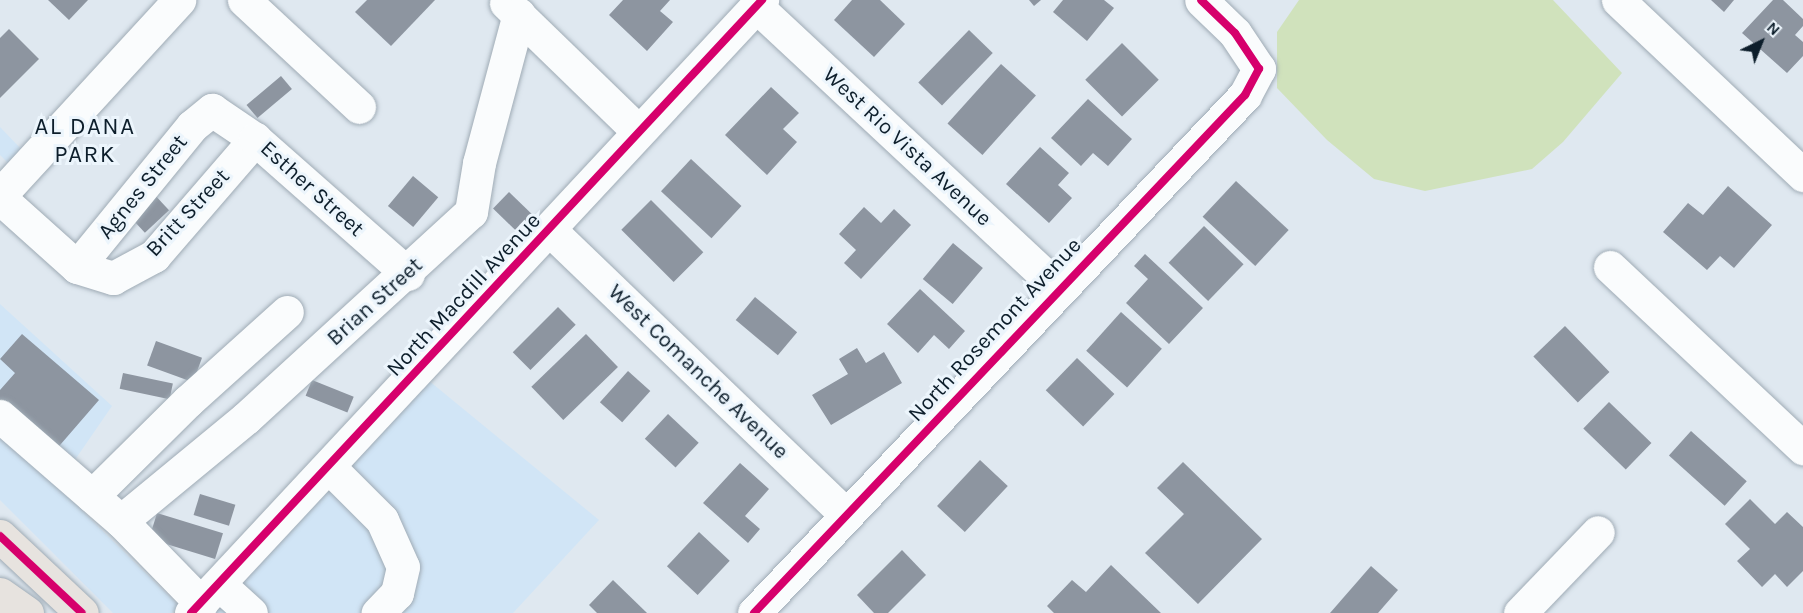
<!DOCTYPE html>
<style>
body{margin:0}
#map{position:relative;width:1803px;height:613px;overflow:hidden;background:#dfe8f0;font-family:Karla,sans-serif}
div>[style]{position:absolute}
.built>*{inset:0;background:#d1e5f6}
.green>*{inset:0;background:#d0e2bc}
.building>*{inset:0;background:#8d95a0;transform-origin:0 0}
.roads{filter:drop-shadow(0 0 2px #9fabb5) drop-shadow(0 0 2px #9fabb5)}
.minor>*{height:33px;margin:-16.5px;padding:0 16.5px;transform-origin:16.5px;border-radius:16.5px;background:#fafcfd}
.major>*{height:33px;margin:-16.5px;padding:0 16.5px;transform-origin:16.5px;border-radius:16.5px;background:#e7e3df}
.cycleway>*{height:8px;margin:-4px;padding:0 4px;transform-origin:4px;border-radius:4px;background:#d6006c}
span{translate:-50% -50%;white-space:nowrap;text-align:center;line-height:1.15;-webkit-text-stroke:6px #ecf5fc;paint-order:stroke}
.street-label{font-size:22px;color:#0d1e2b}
.neighbourhood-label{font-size:24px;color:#0d1e2b;letter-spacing:1.5px}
.north{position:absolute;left:1731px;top:12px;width:60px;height:60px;-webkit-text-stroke:4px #ecf5fc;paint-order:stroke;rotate:43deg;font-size:16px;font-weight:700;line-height:24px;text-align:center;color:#0d1e2b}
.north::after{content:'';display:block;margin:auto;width:21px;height:27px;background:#0d1e2b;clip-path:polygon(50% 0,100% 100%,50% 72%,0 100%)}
</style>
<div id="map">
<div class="built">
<i style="clip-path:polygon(0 127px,23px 151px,10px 165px,0 155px)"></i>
<i style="clip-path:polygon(0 304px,112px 406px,57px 486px,179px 606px,172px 613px,113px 613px,0 500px)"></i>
<i style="clip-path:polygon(428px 380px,599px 520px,513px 613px,210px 613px)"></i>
</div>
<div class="green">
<i style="clip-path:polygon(1299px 0,1553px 0,1622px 73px,1563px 142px,1532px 169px,1425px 191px,1374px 179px,1327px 140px,1277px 88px,1277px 32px)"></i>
</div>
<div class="building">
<i style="clip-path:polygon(48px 0,88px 0,69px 20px)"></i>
<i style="clip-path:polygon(367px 0,435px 0,391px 46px,355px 12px)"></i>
<i style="clip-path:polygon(623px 0,670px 0,660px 11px,673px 22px,647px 51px,609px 15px)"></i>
<i style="clip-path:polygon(852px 0,880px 0,905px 24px,874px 57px,834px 20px)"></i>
<i style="clip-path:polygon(1029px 0,1041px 0,1034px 6px)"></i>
<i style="clip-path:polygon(1063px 0,1104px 0,1114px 8px,1087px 41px,1053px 12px)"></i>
<i style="clip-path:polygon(1711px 0,1734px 0,1724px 12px)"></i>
<i style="clip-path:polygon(1773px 0,1783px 0,1803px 19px,1803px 26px,1795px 35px,1803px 42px,1803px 56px,1787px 73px,1742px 33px)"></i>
<i style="clip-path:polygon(9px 29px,39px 59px,0 98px,0 38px)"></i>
<i style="left:969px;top:30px;width:33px;height:73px;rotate:44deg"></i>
<i style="left:1122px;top:43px;width:52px;height:52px;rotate:45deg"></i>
<i style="left:1001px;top:64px;width:47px;height:80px;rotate:42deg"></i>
<i style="left:281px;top:76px;width:17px;height:45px;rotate:50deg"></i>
<i style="clip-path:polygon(771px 87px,799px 113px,783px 129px,797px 142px,767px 175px,725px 135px)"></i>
<i style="clip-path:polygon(1088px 99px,1132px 139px,1108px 166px,1093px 153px,1081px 166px,1051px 138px)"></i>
<i style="clip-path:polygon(1040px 147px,1069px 173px,1058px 185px,1072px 198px,1049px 223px,1006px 184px)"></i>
<i style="left:691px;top:159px;width:69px;height:44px;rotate:43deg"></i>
<i style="left:413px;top:176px;width:33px;height:39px;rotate:40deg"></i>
<i style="left:1236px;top:181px;width:72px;height:49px;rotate:43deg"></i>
<i style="clip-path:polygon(1728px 186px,1772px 225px,1734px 268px,1720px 256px,1707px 270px,1663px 232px,1688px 203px,1703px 215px)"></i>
<i style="left:152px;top:192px;width:25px;height:33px;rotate:47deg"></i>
<i style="left:509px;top:192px;width:36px;height:23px;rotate:44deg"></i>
<i style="left:651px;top:200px;width:74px;height:42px;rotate:45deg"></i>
<i style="clip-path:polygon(864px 207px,881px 223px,894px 209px,911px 225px,861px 279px,844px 263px,856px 250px,839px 234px)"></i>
<i style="left:1204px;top:226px;width:55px;height:51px;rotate:44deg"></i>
<i style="left:953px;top:243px;width:39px;height:47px;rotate:40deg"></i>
<i style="clip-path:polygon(1145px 254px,1203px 308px,1169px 344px,1126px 303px,1148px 279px,1134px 266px)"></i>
<i style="clip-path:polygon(920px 289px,965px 331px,949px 349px,934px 335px,918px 353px,887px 324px)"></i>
<i style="left:755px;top:297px;width:55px;height:30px;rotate:40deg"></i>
<i style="left:558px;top:307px;width:25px;height:64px;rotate:45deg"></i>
<i style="left:1121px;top:312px;width:55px;height:52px;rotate:42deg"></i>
<i style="left:1565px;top:326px;width:64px;height:44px;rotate:46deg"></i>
<i style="clip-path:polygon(22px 334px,99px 400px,54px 452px,0 406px,0 390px,15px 373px,0 359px)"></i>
<i style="left:586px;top:334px;width:46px;height:76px;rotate:46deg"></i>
<i style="left:156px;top:341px;width:49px;height:26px;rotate:20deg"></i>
<i style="clip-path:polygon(857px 348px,866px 363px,884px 352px,902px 383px,831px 425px,812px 395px,848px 374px,839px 359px)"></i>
<i style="left:1077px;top:358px;width:52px;height:45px;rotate:44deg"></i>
<i style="left:628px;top:371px;width:30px;height:42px;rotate:42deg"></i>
<i style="left:123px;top:373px;width:51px;height:16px;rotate:12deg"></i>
<i style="left:312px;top:380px;width:45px;height:17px;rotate:22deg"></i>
<i style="left:1609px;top:402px;width:59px;height:37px;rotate:44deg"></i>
<i style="left:668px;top:414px;width:42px;height:34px;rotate:43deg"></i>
<i style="left:1691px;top:431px;width:75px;height:33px;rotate:42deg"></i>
<i style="left:980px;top:460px;width:38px;height:63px;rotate:43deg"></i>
<i style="clip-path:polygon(1183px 462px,1262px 539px,1198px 604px,1145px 553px,1184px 514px,1157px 488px)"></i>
<i style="clip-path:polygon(740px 463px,769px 489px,745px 516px,760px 529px,748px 543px,703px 503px)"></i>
<i style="left:200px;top:494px;width:37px;height:22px;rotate:17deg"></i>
<i style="clip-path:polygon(1750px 499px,1775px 524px,1787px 512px,1803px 527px,1803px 571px,1787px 587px,1775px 574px,1762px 587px,1737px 561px,1750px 549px,1725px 524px)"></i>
<i style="left:157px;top:513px;width:69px;height:27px;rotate:17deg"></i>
<i style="left:699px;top:532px;width:42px;height:47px;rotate:43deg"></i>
<i style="clip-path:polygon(902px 550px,926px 575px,888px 613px,874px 613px,857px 595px)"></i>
<i style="clip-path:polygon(1111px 565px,1161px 613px,1054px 613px,1047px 606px,1072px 580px,1086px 592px)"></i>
<i style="clip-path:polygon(1371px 566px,1398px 590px,1378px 613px,1330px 613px)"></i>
<i style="clip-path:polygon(613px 580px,647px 613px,597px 613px,589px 605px)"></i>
</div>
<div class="roads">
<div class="minor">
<i style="left:244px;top:0;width:157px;rotate:42.9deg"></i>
<i style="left:1618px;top:0;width:255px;rotate:43.4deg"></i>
<i style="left:506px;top:3px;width:184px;rotate:44.1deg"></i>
<i style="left:756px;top:6px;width:415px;rotate:43deg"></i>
<i style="left:0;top:195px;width:265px;rotate:-47.4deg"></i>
<i style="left:0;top:198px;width:103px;rotate:41.9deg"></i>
<i style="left:77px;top:267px;width:38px;rotate:17deg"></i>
<i style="left:113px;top:278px;width:47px;rotate:-28.2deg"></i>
<i style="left:154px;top:256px;width:155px;rotate:-49.2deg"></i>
<i style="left:550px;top:230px;width:411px;rotate:43.9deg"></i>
<i style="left:77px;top:267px;width:182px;rotate:-50.8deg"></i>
<i style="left:192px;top:126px;width:26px;rotate:-39deg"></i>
<i style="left:212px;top:110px;width:52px;rotate:34deg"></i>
<i style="left:255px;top:139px;width:204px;rotate:41.4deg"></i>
<i style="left:1610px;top:267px;width:265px;rotate:43.2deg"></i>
<i style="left:0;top:416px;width:160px;rotate:41deg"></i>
<i style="left:121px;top:521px;width:115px;rotate:45.7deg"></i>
<i style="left:329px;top:467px;width:75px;rotate:45deg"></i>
<i style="left:382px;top:520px;width:51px;rotate:65.9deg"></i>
<i style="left:403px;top:567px;width:27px;rotate:103deg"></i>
<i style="left:397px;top:593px;width:28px;rotate:134deg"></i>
<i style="left:92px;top:496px;width:135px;rotate:-44.7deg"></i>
<i style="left:188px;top:401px;width:133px;rotate:-42deg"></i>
<i style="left:121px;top:521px;width:162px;rotate:-39.5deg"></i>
<i style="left:246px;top:418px;width:305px;rotate:-42.5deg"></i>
<i style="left:471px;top:212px;width:50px;rotate:-80.7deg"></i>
<i style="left:479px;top:163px;width:154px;rotate:-75deg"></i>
<i style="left:219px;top:584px;width:43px;rotate:42.2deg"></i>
<i style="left:191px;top:613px;width:838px;rotate:-47.03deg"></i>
<i style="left:754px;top:613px;width:714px;rotate:-46.53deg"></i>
<i style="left:1245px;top:95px;width:30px;rotate:-62deg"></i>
<i style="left:1259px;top:69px;width:43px;rotate:-123.7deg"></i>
<i style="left:1235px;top:33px;width:47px;rotate:-135.9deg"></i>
<i style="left:1520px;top:613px;width:112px;rotate:-46.1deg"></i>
</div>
<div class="major">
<i style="left:0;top:536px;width:112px;rotate:43.2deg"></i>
<i style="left:0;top:594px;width:33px;rotate:35deg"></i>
</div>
</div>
<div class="cycleway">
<i style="left:0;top:536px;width:112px;rotate:43.2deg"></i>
<i style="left:191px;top:613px;width:838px;rotate:-47.03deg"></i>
<i style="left:754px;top:613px;width:714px;rotate:-46.53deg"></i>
<i style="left:1245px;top:95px;width:30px;rotate:-62deg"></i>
<i style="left:1259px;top:69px;width:43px;rotate:-123.7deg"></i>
<i style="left:1235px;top:33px;width:47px;rotate:-135.9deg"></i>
</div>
<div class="street-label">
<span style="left:907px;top:147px;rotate:43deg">West Rio Vista Avenue</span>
<span style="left:143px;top:187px;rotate:-51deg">Agnes Street</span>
<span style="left:312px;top:189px;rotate:42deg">Esther Street</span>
<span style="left:188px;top:213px;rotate:-47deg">Britt Street</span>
<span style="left:464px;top:295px;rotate:-47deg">North Macdill Avenue</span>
<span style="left:375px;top:302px;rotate:-42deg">Brian Street</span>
<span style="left:995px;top:330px;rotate:-47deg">North Rosemont Avenue</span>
<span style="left:698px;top:372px;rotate:44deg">West Comanche Avenue</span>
</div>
<div class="neighbourhood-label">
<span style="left:85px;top:141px">AL DANA<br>PARK</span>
</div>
<div class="north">N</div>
</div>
